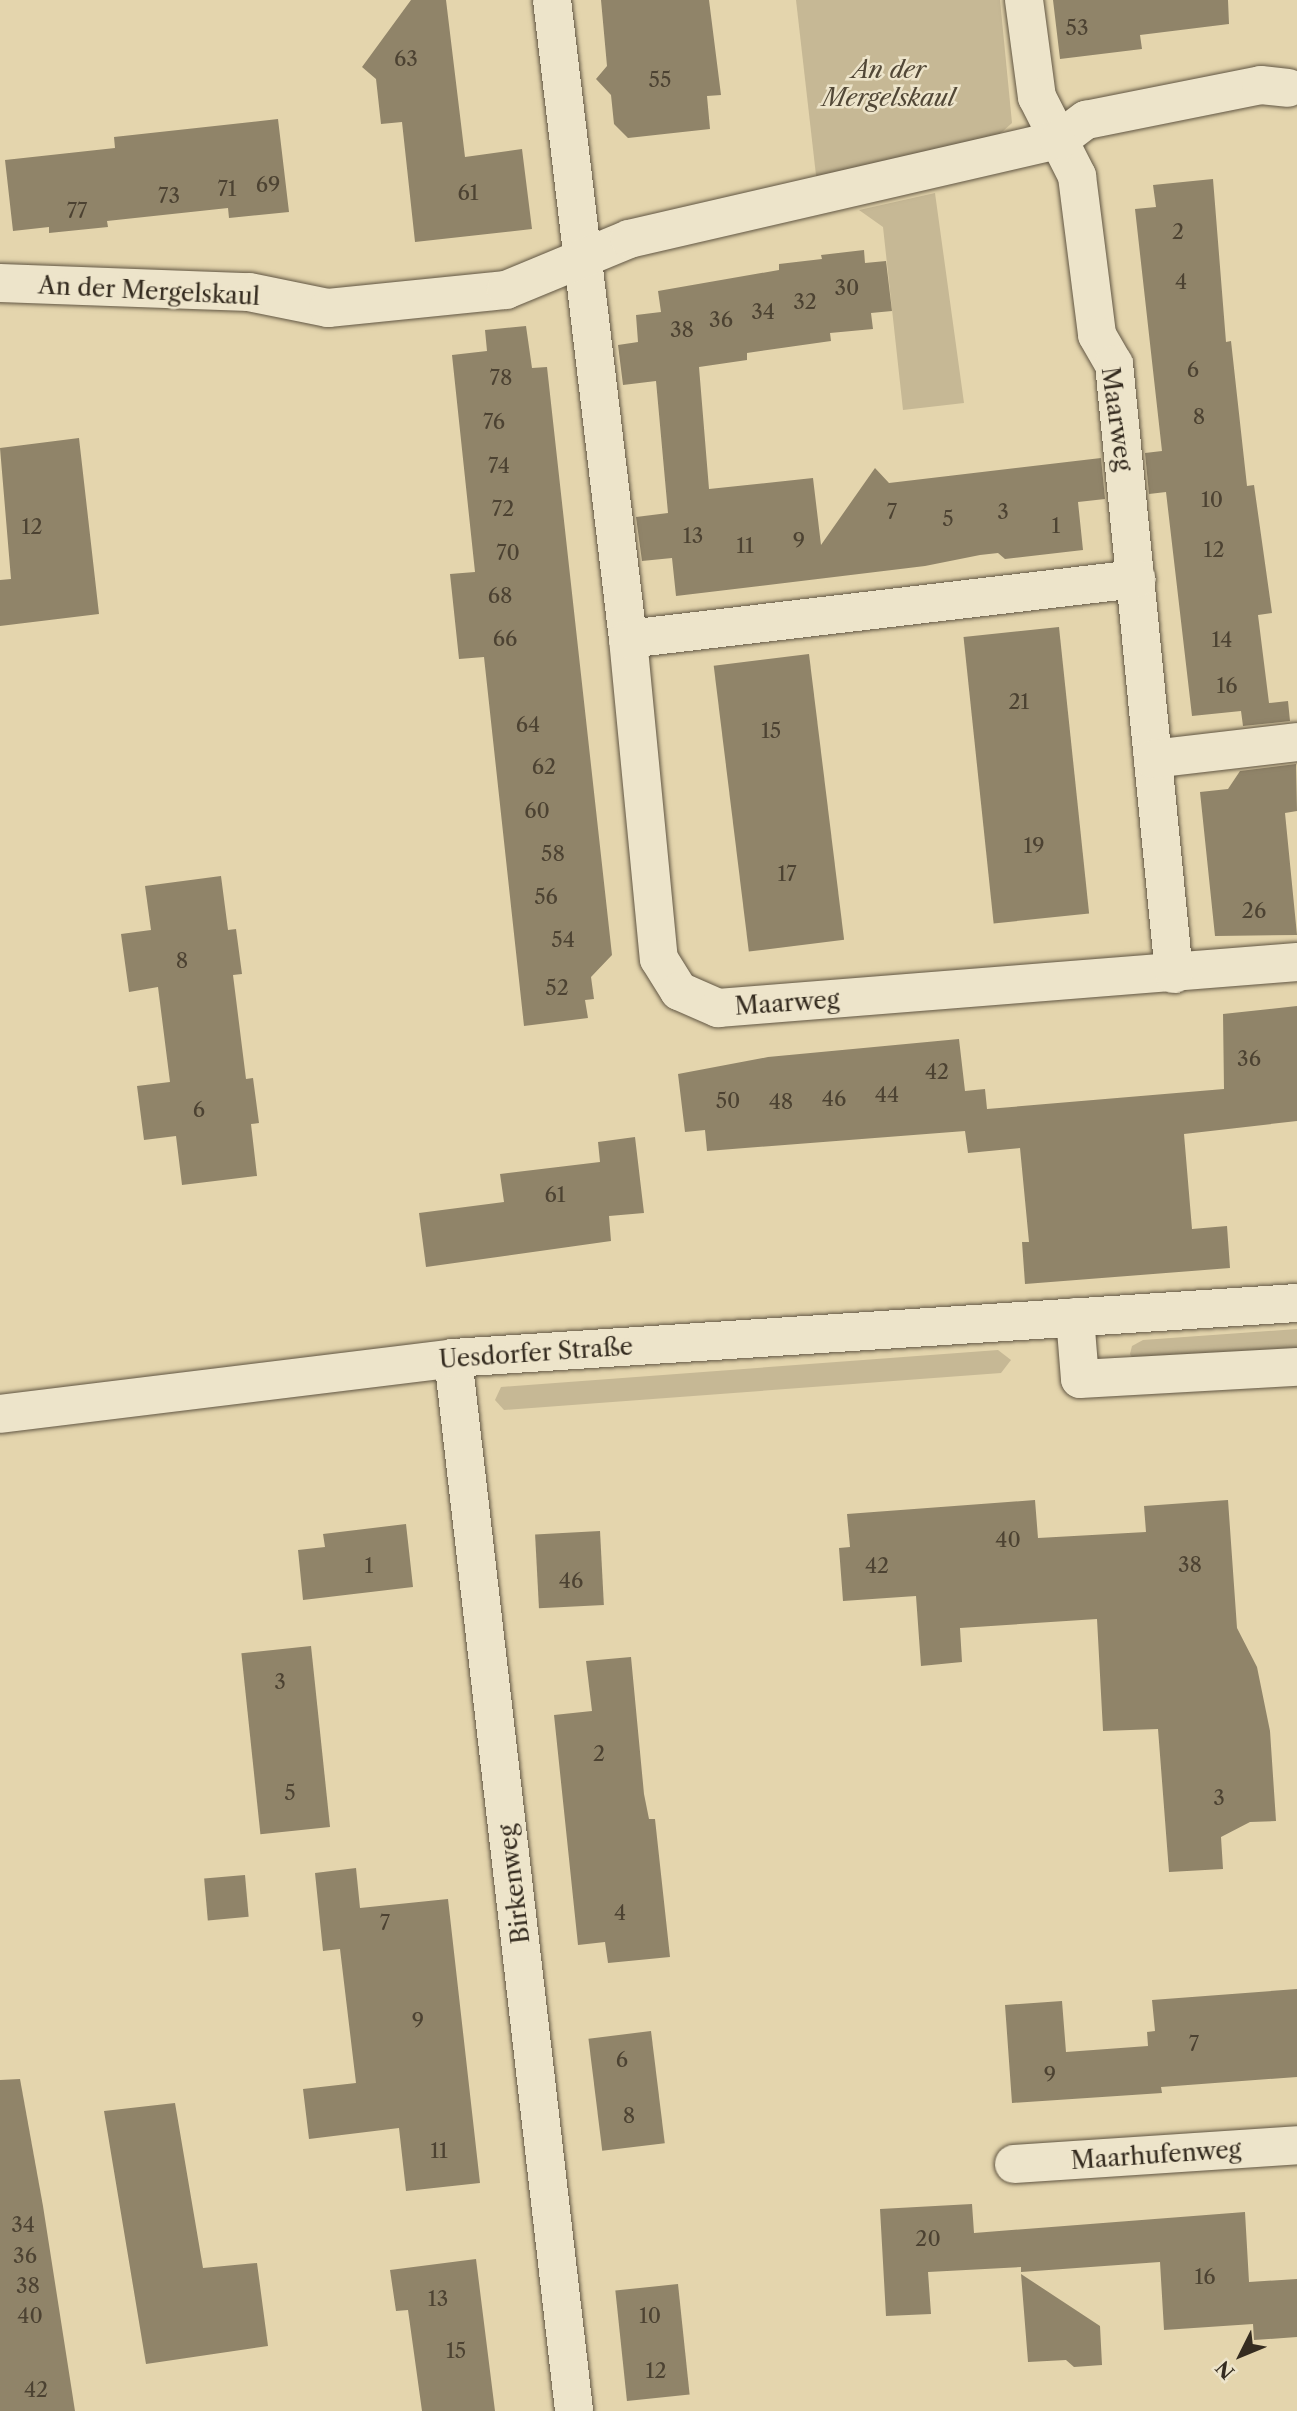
<!DOCTYPE html>
<meta charset="utf-8">
<style>
body{margin:0}
#map{position:relative;width:1297px;height:2411px;overflow:hidden;background:#e4d5ad;font-family:"Libre Caslon Text",serif}
div>[style]{position:absolute}
.green>*{inset:0;background:#c6b895}
.building>*{inset:0;background:#908469;transform-origin:0 0}
.roads{filter:drop-shadow(0 0 2px #615643) drop-shadow(0 0 2px #615643)}
.minor>*{height:38px;margin:-19px;padding:0 19px;transform-origin:19px;border-radius:19px;background:#ede4ca}
span{translate:-50% -50%;white-space:nowrap;text-align:center;line-height:1.15;-webkit-text-stroke:5px #ede4ca;paint-order:stroke}
.number-label{font-size:21px;color:#4c4232}
.number-label span{-webkit-text-stroke-width:0}
.park-label{font-size:24px;color:#524837;font-style:italic}
.street-label{font-size:24px;color:#352c20}
.north{position:absolute;left:1206px;top:2320px;width:70px;height:70px;-webkit-text-stroke:5px #ede4ca;paint-order:stroke;rotate:227deg;font-size:19px;font-weight:700;line-height:28px;text-align:center;color:#352c20}
.north::after{content:'';display:block;margin:auto;width:24px;height:32px;background:#352c20;clip-path:polygon(50% 0,100% 100%,50% 72%,0 100%)}
</style>
<div id="map">
<div class="green">
<i style="clip-path:polygon(796px 0,1000px 0,1012px 123px,984px 148px,817px 184px)"></i>
<i style="clip-path:polygon(935px 193px,964px 403px,903px 410px,883px 227px,859px 210px)"></i>
<i style="clip-path:polygon(1297px 1329px,1297px 1353px,1133px 1359px,1130px 1354px,1132px 1346px,1143px 1340px)"></i>
<i style="clip-path:polygon(998px 1350px,1011px 1360px,1001px 1373px,504px 1410px,495px 1400px,501px 1387px)"></i>
</div>
<div class="building">
<i style="clip-path:polygon(411px 0,446px 0,465px 157px,522px 149px,532px 229px,415px 242px,402px 122px,381px 124px,376px 79px,362px 67px)"></i>
<i style="clip-path:polygon(601px 0,709px 0,721px 95px,707px 96px,710px 129px,628px 138px,614px 124px,611px 95px,596px 79px,607px 66px)"></i>
<i style="clip-path:polygon(1053px 0,1228px 0,1229px 24px,1140px 35px,1142px 49px,1060px 59px)"></i>
<i style="clip-path:polygon(278px 119px,289px 212px,229px 218px,228px 208px,107px 221px,108px 227px,49px 233px,49px 227px,13px 231px,5px 160px,115px 148px,114px 137px)"></i>
<i style="clip-path:polygon(1213px 179px,1226px 342px,1231px 341px,1247px 486px,1254px 485px,1272px 613px,1258px 615px,1269px 703px,1288px 701px,1290px 721px,1243px 726px,1241px 711px,1192px 716px,1166px 492px,1149px 494px,1145px 453px,1162px 451px,1135px 209px,1156px 207px,1153px 185px)"></i>
<i style="clip-path:polygon(864px 250px,865px 263px,886px 261px,892px 311px,871px 313px,873px 329px,830px 333px,831px 341px,747px 353px,747px 360px,699px 367px,709px 489px,813px 478px,821px 545px,875px 468px,889px 483px,1101px 458px,1105px 499px,1078px 502px,1083px 550px,1005px 559px,998px 553px,980px 555px,925px 566px,676px 596px,672px 558px,642px 561px,636px 517px,668px 513px,656px 381px,623px 385px,618px 345px,638px 342px,636px 315px,661px 312px,658px 291px,779px 270px,779px 264px,822px 259px,821px 255px)"></i>
<i style="clip-path:polygon(526px 326px,532px 368px,547px 367px,612px 955px,591px 977px,594px 999px,585px 1000px,588px 1018px,524px 1026px,484px 657px,459px 659px,450px 574px,475px 572px,452px 355px,487px 351px,485px 330px)"></i>
<i style="clip-path:polygon(79px 438px,99px 614px,0 626px,0 580px,11px 579px,0 448px)"></i>
<i style="left:1059px;top:627px;width:288px;height:96px;rotate:84deg"></i>
<i style="left:809px;top:654px;width:288px;height:96px;rotate:83deg"></i>
<i style="clip-path:polygon(1296px 764px,1297px 811px,1285px 813px,1297px 935px,1215px 936px,1200px 792px,1228px 789px,1240px 771px)"></i>
<i style="clip-path:polygon(221px 876px,228px 930px,236px 929px,242px 974px,233px 975px,246px 1079px,253px 1078px,259px 1123px,251px 1124px,257px 1176px,182px 1185px,176px 1136px,144px 1140px,137px 1086px,170px 1082px,158px 987px,129px 992px,121px 934px,151px 930px,145px 886px)"></i>
<i style="clip-path:polygon(1297px 1006px,1297px 1121px,1184px 1134px,1192px 1229px,1227px 1226px,1230px 1268px,1025px 1284px,1022px 1242px,1029px 1242px,1020px 1148px,968px 1153px,965px 1131px,707px 1151px,705px 1130px,685px 1132px,678px 1074px,768px 1057px,959px 1039px,965px 1091px,985px 1089px,987px 1109px,1224px 1089px,1223px 1014px)"></i>
<i style="clip-path:polygon(635px 1137px,644px 1213px,609px 1216px,611px 1241px,426px 1267px,419px 1213px,504px 1202px,500px 1174px,600px 1162px,598px 1142px)"></i>
<i style="clip-path:polygon(1035px 1500px,1038px 1538px,1146px 1532px,1144px 1506px,1228px 1500px,1237px 1628px,1257px 1667px,1270px 1731px,1276px 1821px,1250px 1822px,1221px 1837px,1223px 1869px,1169px 1872px,1158px 1729px,1103px 1731px,1097px 1619px,960px 1628px,962px 1662px,921px 1666px,916px 1596px,843px 1601px,839px 1548px,850px 1547px,847px 1514px)"></i>
<i style="clip-path:polygon(406px 1524px,413px 1587px,303px 1600px,298px 1550px,325px 1547px,323px 1534px)"></i>
<i style="left:600px;top:1531px;width:74px;height:65px;rotate:87deg"></i>
<i style="left:311px;top:1646px;width:182px;height:70px;rotate:84deg"></i>
<i style="clip-path:polygon(631px 1657px,644px 1794px,649px 1819px,655px 1819px,670px 1957px,608px 1963px,605px 1942px,578px 1945px,554px 1715px,592px 1711px,586px 1661px)"></i>
<i style="clip-path:polygon(356px 1868px,360px 1908px,448px 1899px,480px 2183px,406px 2191px,399px 2128px,309px 2139px,303px 2089px,356px 2083px,340px 1949px,323px 1951px,315px 1873px)"></i>
<i style="left:245px;top:1875px;width:42px;height:41px;rotate:85deg"></i>
<i style="clip-path:polygon(1297px 1989px,1297px 2077px,1161px 2087px,1162px 2093px,1012px 2103px,1005px 2005px,1062px 2001px,1066px 2052px,1148px 2046px,1147px 2032px,1155px 2031px,1152px 2000px)"></i>
<i style="left:651px;top:2031px;width:113px;height:63px;rotate:83deg"></i>
<i style="clip-path:polygon(20px 2079px,43px 2206px,75px 2411px,0 2411px,0 2080px)"></i>
<i style="clip-path:polygon(175px 2103px,203px 2268px,257px 2263px,268px 2346px,146px 2364px,104px 2111px)"></i>
<i style="clip-path:polygon(972px 2204px,974px 2233px,1245px 2212px,1249px 2282px,1297px 2279px,1297px 2337px,1254px 2340px,1253px 2324px,1164px 2330px,1160px 2262px,1021px 2272px,1021px 2267px,928px 2272px,931px 2314px,886px 2316px,880px 2209px)"></i>
<i style="clip-path:polygon(476px 2259px,495px 2411px,422px 2411px,408px 2310px,396px 2311px,390px 2270px)"></i>
<i style="clip-path:polygon(1021px 2274px,1100px 2326px,1102px 2365px,1074px 2367px,1066px 2360px,1028px 2362px)"></i>
<i style="left:678px;top:2284px;width:111px;height:63px;rotate:84deg"></i>
</div>
<div class="roads">
<div class="minor">
<i style="left:552px;top:0;width:644px;rotate:83.22deg"></i>
<i style="left:628px;top:639px;width:321px;rotate:84.5deg"></i>
<i style="left:659px;top:959px;width:38px;rotate:58deg"></i>
<i style="left:679px;top:991px;width:43px;rotate:23.6deg"></i>
<i style="left:718px;top:1008px;width:581px;rotate:-4.54deg"></i>
<i style="left:1024px;top:0;width:98px;rotate:82.4deg"></i>
<i style="left:1037px;top:97px;width:89px;rotate:63.1deg"></i>
<i style="left:1077px;top:176px;width:160px;rotate:82.8deg"></i>
<i style="left:1097px;top:335px;width:34px;rotate:60deg"></i>
<i style="left:1114px;top:364px;width:613px;rotate:84.38deg"></i>
<i style="left:0;top:283px;width:249px;rotate:2.1deg"></i>
<i style="left:249px;top:292px;width:81px;rotate:11.4deg"></i>
<i style="left:328px;top:308px;width:179px;rotate:-5.8deg"></i>
<i style="left:506px;top:290px;width:133px;rotate:-22.5deg"></i>
<i style="left:629px;top:239px;width:441px;rotate:-13deg"></i>
<i style="left:1059px;top:140px;width:34px;rotate:-37deg"></i>
<i style="left:1086px;top:120px;width:178px;rotate:-11.3deg"></i>
<i style="left:1261px;top:85px;width:27px;rotate:6deg"></i>
<i style="left:628px;top:639px;width:512px;rotate:-6.74deg"></i>
<i style="left:1153px;top:759px;width:145px;rotate:-6.7deg"></i>
<i style="left:1075px;top:1317px;width:62px;rotate:85.4deg"></i>
<i style="left:1080px;top:1379px;width:217px;rotate:-3.2deg"></i>
<i style="left:453px;top:1358px;width:1060px;rotate:83.44deg"></i>
<i style="left:0;top:1414px;width:456px;rotate:-7deg"></i>
<i style="left:453px;top:1358px;width:846px;rotate:-3.73deg"></i>
<i style="left:1014px;top:2164px;width:284px;rotate:-3.8deg"></i>
</div>
</div>
<div class="number-label">
<span style="left:1077px;top:28px">53</span>
<span style="left:406px;top:59px">63</span>
<span style="left:660px;top:80px">55</span>
<span style="left:268px;top:185px">69</span>
<span style="left:227px;top:189px">71</span>
<span style="left:468px;top:193px">61</span>
<span style="left:169px;top:196px">73</span>
<span style="left:77px;top:211px">77</span>
<span style="left:1178px;top:232px">2</span>
<span style="left:1181px;top:282px">4</span>
<span style="left:847px;top:288px">30</span>
<span style="left:805px;top:302px">32</span>
<span style="left:763px;top:312px">34</span>
<span style="left:721px;top:320px">36</span>
<span style="left:682px;top:330px">38</span>
<span style="left:1193px;top:370px">6</span>
<span style="left:501px;top:378px">78</span>
<span style="left:1199px;top:417px">8</span>
<span style="left:494px;top:422px">76</span>
<span style="left:499px;top:466px">74</span>
<span style="left:1212px;top:500px">10</span>
<span style="left:503px;top:509px">72</span>
<span style="left:892px;top:512px">7</span>
<span style="left:1003px;top:512px">3</span>
<span style="left:948px;top:519px">5</span>
<span style="left:1056px;top:526px">1</span>
<span style="left:32px;top:527px">12</span>
<span style="left:693px;top:536px">13</span>
<span style="left:799px;top:541px">9</span>
<span style="left:745px;top:546px">11</span>
<span style="left:1214px;top:550px">12</span>
<span style="left:508px;top:553px">70</span>
<span style="left:500px;top:596px">68</span>
<span style="left:505px;top:639px">66</span>
<span style="left:1222px;top:640px">14</span>
<span style="left:1227px;top:686px">16</span>
<span style="left:1019px;top:702px">21</span>
<span style="left:528px;top:725px">64</span>
<span style="left:771px;top:731px">15</span>
<span style="left:544px;top:767px">62</span>
<span style="left:537px;top:811px">60</span>
<span style="left:1034px;top:846px">19</span>
<span style="left:553px;top:854px">58</span>
<span style="left:787px;top:874px">17</span>
<span style="left:546px;top:897px">56</span>
<span style="left:1254px;top:911px">26</span>
<span style="left:563px;top:940px">54</span>
<span style="left:182px;top:961px">8</span>
<span style="left:557px;top:988px">52</span>
<span style="left:1249px;top:1059px">36</span>
<span style="left:937px;top:1072px">42</span>
<span style="left:887px;top:1095px">44</span>
<span style="left:834px;top:1099px">46</span>
<span style="left:728px;top:1101px">50</span>
<span style="left:781px;top:1102px">48</span>
<span style="left:199px;top:1110px">6</span>
<span style="left:555px;top:1195px">61</span>
<span style="left:1008px;top:1540px">40</span>
<span style="left:1190px;top:1565px">38</span>
<span style="left:369px;top:1566px">1</span>
<span style="left:877px;top:1566px">42</span>
<span style="left:571px;top:1581px">46</span>
<span style="left:280px;top:1682px">3</span>
<span style="left:599px;top:1754px">2</span>
<span style="left:290px;top:1793px">5</span>
<span style="left:1219px;top:1798px">3</span>
<span style="left:620px;top:1913px">4</span>
<span style="left:385px;top:1923px">7</span>
<span style="left:418px;top:2021px">9</span>
<span style="left:1194px;top:2044px">7</span>
<span style="left:622px;top:2060px">6</span>
<span style="left:1050px;top:2075px">9</span>
<span style="left:629px;top:2116px">8</span>
<span style="left:439px;top:2151px">11</span>
<span style="left:23px;top:2225px">34</span>
<span style="left:928px;top:2239px">20</span>
<span style="left:25px;top:2256px">36</span>
<span style="left:1205px;top:2277px">16</span>
<span style="left:28px;top:2286px">38</span>
<span style="left:438px;top:2299px">13</span>
<span style="left:30px;top:2316px">40</span>
<span style="left:650px;top:2316px">10</span>
<span style="left:456px;top:2351px">15</span>
<span style="left:656px;top:2371px">12</span>
<span style="left:36px;top:2390px">42</span>
</div>
<div class="park-label">
<span style="left:889px;top:84px">An der<br>Mergelskaul</span>
</div>
<div class="street-label">
<span style="left:149px;top:291px;rotate:3deg">An der Mergelskaul</span>
<span style="left:1117px;top:419px;rotate:82deg">Maarweg</span>
<span style="left:787px;top:1003px;rotate:-4deg">Maarweg</span>
<span style="left:536px;top:1353px;rotate:-4deg">Uesdorfer Straße</span>
<span style="left:514px;top:1884px;rotate:-97deg">Birkenweg</span>
<span style="left:1156px;top:2155px;rotate:-4deg">Maarhufenweg</span>
</div>
<div class="north">N</div>
</div>
